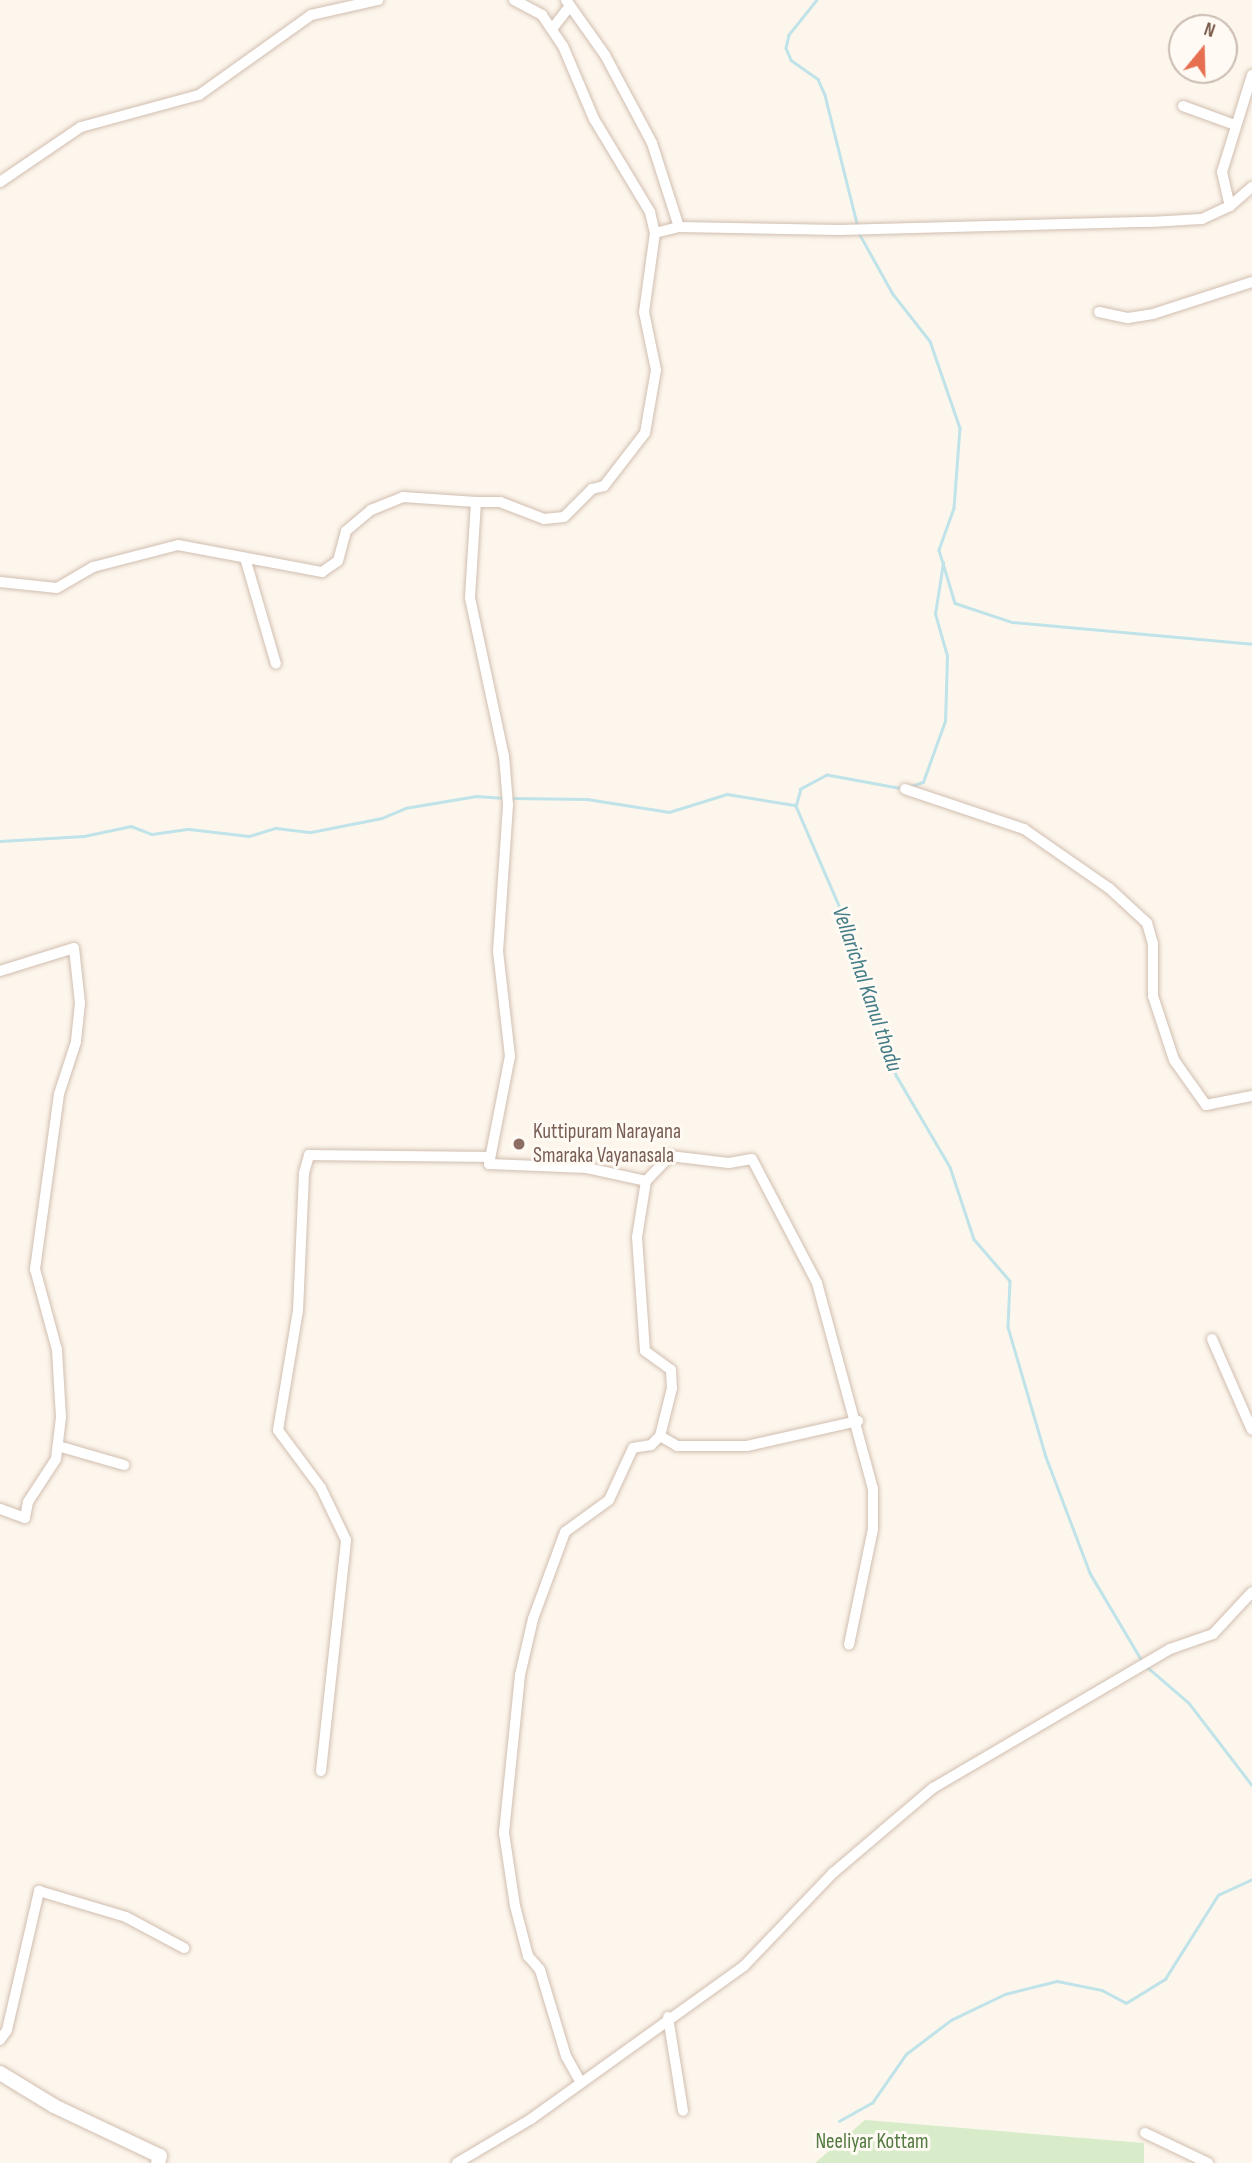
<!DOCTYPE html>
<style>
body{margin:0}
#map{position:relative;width:1252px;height:2163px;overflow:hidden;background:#fdf6ec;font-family:"Sofia Sans Condensed",sans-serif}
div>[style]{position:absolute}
.green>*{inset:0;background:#d8ecc9}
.stream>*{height:2.5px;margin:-1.25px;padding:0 1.25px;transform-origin:1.25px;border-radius:1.25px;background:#bfe3e8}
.roads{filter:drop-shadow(0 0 2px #d1beb0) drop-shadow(0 0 2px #d1beb0)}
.minor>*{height:10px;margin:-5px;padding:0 5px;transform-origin:5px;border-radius:5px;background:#fff}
.secondary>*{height:14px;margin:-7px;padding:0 7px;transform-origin:7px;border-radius:7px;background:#fff}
.dots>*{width:19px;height:19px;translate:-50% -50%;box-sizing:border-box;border:4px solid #fffaf3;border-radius:50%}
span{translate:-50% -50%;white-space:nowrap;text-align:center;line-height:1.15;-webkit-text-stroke:6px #fffaf3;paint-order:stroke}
.education-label{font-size:21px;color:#785e54}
.left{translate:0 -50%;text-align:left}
.park-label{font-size:21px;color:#537a41}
.water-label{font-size:23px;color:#437c86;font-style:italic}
.north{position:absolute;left:1168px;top:14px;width:70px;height:70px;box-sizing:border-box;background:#fffaf3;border:2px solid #cabbb1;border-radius:50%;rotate:19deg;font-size:19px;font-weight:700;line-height:28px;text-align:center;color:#7a5c4d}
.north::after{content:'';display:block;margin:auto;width:24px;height:32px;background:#e76f51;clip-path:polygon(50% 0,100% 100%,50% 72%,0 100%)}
</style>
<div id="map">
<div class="green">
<i style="clip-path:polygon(865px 2120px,1144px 2143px,1144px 2163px,815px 2163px)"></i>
</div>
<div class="stream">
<i style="left:817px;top:0;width:45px;rotate:128.7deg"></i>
<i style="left:789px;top:35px;width:13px;rotate:103deg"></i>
<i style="left:786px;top:48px;width:13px;rotate:67deg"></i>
<i style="left:791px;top:60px;width:33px;rotate:35deg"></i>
<i style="left:818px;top:79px;width:17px;rotate:66deg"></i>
<i style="left:825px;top:95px;width:136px;rotate:76deg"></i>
<i style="left:859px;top:233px;width:70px;rotate:60.9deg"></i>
<i style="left:893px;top:294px;width:60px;rotate:51.8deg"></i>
<i style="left:930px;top:341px;width:92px;rotate:71deg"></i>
<i style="left:960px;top:428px;width:80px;rotate:94.3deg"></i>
<i style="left:954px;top:508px;width:45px;rotate:109.7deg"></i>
<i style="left:939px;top:550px;width:55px;rotate:73.2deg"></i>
<i style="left:955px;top:603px;width:60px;rotate:18.4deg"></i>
<i style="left:1012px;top:622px;width:241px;rotate:5.2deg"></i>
<i style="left:909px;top:787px;width:15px;rotate:-20deg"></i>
<i style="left:923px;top:782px;width:65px;rotate:-70.2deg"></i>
<i style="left:945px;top:721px;width:65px;rotate:-88.2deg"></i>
<i style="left:947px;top:656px;width:44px;rotate:-105.9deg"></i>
<i style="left:935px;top:614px;width:52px;rotate:-81.1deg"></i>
<i style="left:903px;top:789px;width:77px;rotate:-169.6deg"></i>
<i style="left:827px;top:775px;width:30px;rotate:152deg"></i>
<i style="left:801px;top:789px;width:18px;rotate:106deg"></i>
<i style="left:796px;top:806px;width:131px;rotate:66.6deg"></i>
<i style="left:848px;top:926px;width:157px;rotate:72.1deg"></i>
<i style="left:896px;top:1075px;width:107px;rotate:59.6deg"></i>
<i style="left:950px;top:1167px;width:76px;rotate:71.6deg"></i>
<i style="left:974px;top:1239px;width:55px;rotate:49.4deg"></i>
<i style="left:1010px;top:1281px;width:46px;rotate:92.5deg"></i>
<i style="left:1008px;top:1327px;width:135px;rotate:73.7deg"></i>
<i style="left:1046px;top:1457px;width:124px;rotate:69.2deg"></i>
<i style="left:1090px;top:1573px;width:102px;rotate:59.4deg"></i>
<i style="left:512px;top:798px;width:75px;rotate:0.8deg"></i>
<i style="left:587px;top:799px;width:83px;rotate:9deg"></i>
<i style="left:669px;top:812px;width:61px;rotate:-17.2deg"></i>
<i style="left:727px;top:794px;width:68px;rotate:9.3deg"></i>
<i style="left:0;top:841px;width:84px;rotate:-3.4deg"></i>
<i style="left:84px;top:836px;width:48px;rotate:-12deg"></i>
<i style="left:131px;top:826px;width:22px;rotate:21deg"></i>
<i style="left:152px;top:834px;width:37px;rotate:-8deg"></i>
<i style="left:189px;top:829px;width:60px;rotate:6.7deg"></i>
<i style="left:249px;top:836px;width:28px;rotate:-17deg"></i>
<i style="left:276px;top:828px;width:35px;rotate:7deg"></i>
<i style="left:311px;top:832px;width:72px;rotate:-11.2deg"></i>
<i style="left:382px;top:818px;width:25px;rotate:-23deg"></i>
<i style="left:405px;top:808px;width:72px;rotate:-9.6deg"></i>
<i style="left:476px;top:796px;width:29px;rotate:4deg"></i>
<i style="left:1146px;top:1666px;width:57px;rotate:40.7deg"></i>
<i style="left:1189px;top:1703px;width:103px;rotate:52.5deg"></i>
<i style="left:839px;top:2121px;width:38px;rotate:-29deg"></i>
<i style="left:872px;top:2103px;width:60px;rotate:-55.2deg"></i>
<i style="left:906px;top:2054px;width:56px;rotate:-37.1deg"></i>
<i style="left:951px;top:2020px;width:60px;rotate:-25.7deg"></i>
<i style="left:1005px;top:1994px;width:54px;rotate:-14deg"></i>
<i style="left:1057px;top:1981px;width:46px;rotate:11.3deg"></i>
<i style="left:1102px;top:1990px;width:27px;rotate:28deg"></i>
<i style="left:1126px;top:2003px;width:46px;rotate:-31.6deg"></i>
<i style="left:1165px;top:1979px;width:99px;rotate:-57.8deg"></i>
<i style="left:1218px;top:1895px;width:38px;rotate:-25deg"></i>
</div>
<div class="roads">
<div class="minor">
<i style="left:514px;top:0;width:32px;rotate:28deg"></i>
<i style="left:542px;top:15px;width:37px;rotate:56deg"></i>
<i style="left:563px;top:46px;width:79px;rotate:67deg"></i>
<i style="left:594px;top:119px;width:109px;rotate:58.9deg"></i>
<i style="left:650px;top:212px;width:22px;rotate:77deg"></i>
<i style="left:566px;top:0;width:67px;rotate:54.7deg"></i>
<i style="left:605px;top:55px;width:100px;rotate:61.9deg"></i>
<i style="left:652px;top:143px;width:88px;rotate:72.2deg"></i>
<i style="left:552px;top:29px;width:28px;rotate:-52deg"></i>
<i style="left:1252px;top:75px;width:102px;rotate:107.2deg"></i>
<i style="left:1222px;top:172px;width:35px;rotate:77deg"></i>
<i style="left:1230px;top:206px;width:29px;rotate:-41deg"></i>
<i style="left:1183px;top:106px;width:55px;rotate:20.1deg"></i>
<i style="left:0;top:182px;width:98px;rotate:-34.2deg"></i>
<i style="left:81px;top:127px;width:122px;rotate:-15.2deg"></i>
<i style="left:199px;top:95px;width:138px;rotate:-35.5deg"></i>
<i style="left:311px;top:15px;width:69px;rotate:-12.6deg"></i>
<i style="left:1099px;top:312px;width:30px;rotate:12deg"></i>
<i style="left:1128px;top:318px;width:25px;rotate:-9deg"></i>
<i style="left:1153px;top:314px;width:104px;rotate:-17.9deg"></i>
<i style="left:476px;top:502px;width:24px"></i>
<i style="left:500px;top:502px;width:47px;rotate:21.1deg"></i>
<i style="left:544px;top:519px;width:20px;rotate:-6deg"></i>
<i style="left:564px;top:517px;width:40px;rotate:-45deg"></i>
<i style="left:592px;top:489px;width:12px;rotate:-14deg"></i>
<i style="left:604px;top:486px;width:67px;rotate:-52.3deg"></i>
<i style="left:645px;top:433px;width:64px;rotate:-80.1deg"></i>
<i style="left:656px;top:370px;width:59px;rotate:-101.7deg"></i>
<i style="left:644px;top:312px;width:80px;rotate:-82.1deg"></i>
<i style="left:655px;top:233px;width:25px;rotate:-14deg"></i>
<i style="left:679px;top:227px;width:160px;rotate:1.1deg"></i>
<i style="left:839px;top:230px;width:311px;rotate:-1.5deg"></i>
<i style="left:1150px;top:222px;width:52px;rotate:-3.3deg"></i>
<i style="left:1202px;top:219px;width:31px;rotate:-25deg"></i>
<i style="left:245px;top:558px;width:110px;rotate:73.7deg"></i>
<i style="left:0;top:582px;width:57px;rotate:6deg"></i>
<i style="left:57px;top:588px;width:42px;rotate:-30.3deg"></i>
<i style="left:93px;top:567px;width:88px;rotate:-14.5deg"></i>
<i style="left:178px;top:545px;width:147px;rotate:10.6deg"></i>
<i style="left:322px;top:572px;width:19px;rotate:-35deg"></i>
<i style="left:338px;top:561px;width:31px;rotate:-75deg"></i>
<i style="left:346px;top:531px;width:33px;rotate:-40deg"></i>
<i style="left:371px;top:510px;width:35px;rotate:-22deg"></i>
<i style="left:403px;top:497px;width:73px;rotate:3.9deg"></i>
<i style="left:476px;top:502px;width:96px;rotate:93.6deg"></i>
<i style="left:470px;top:598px;width:162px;rotate:77.9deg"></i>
<i style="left:504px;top:756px;width:49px;rotate:85.3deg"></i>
<i style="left:508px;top:805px;width:146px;rotate:93.9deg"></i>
<i style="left:498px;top:951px;width:106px;rotate:83.5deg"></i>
<i style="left:510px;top:1056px;width:110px;rotate:101deg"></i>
<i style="left:489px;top:1164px;width:98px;rotate:2.3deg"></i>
<i style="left:587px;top:1168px;width:60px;rotate:12.4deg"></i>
<i style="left:646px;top:1181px;width:57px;rotate:99.1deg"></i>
<i style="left:637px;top:1237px;width:114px;rotate:86deg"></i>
<i style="left:645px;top:1351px;width:32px;rotate:36deg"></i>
<i style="left:671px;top:1370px;width:18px;rotate:87deg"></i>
<i style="left:672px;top:1388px;width:49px;rotate:104deg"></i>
<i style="left:660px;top:1436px;width:13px;rotate:135deg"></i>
<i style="left:651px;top:1445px;width:18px;rotate:171deg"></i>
<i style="left:633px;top:1448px;width:57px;rotate:114.8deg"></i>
<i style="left:609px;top:1500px;width:54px;rotate:144deg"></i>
<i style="left:565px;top:1532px;width:93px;rotate:110.2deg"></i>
<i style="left:533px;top:1619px;width:57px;rotate:103.1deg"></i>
<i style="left:520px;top:1675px;width:159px;rotate:95.8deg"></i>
<i style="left:504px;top:1833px;width:74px;rotate:81.4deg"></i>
<i style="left:515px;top:1906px;width:52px;rotate:75.4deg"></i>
<i style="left:528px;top:1956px;width:18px;rotate:49deg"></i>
<i style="left:540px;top:1970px;width:90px;rotate:73.2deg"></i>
<i style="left:566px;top:2056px;width:29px;rotate:61deg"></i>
<i style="left:905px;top:789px;width:126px;rotate:18.6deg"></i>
<i style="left:1024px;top:829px;width:103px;rotate:34.8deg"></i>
<i style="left:1109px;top:888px;width:52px;rotate:42.6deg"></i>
<i style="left:1147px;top:923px;width:22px;rotate:74deg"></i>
<i style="left:1153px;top:944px;width:52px;rotate:90deg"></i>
<i style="left:1153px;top:996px;width:67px;rotate:71.8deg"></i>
<i style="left:1174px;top:1060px;width:55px;rotate:54.6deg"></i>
<i style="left:1206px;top:1105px;width:47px;rotate:-11.1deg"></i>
<i style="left:0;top:971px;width:77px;rotate:-17.3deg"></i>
<i style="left:74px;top:948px;width:55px;rotate:83.8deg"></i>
<i style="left:80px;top:1003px;width:39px;rotate:96deg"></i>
<i style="left:76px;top:1042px;width:55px;rotate:108.1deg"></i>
<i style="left:59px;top:1094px;width:177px;rotate:97.8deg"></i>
<i style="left:35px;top:1269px;width:84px;rotate:74.8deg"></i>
<i style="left:57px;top:1350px;width:67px;rotate:86.6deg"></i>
<i style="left:61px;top:1417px;width:42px;rotate:96.8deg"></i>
<i style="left:56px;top:1459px;width:51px;rotate:123.1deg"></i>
<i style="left:28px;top:1502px;width:16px;rotate:101deg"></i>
<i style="left:25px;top:1518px;width:27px;rotate:-160deg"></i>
<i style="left:646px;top:1181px;width:35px;rotate:-46deg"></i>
<i style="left:670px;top:1156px;width:59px;rotate:6.8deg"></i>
<i style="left:729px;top:1163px;width:23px;rotate:-10deg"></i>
<i style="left:752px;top:1159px;width:140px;rotate:62.3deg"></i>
<i style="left:817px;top:1283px;width:213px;rotate:74.8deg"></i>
<i style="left:873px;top:1489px;width:40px;rotate:90deg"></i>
<i style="left:873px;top:1529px;width:118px;rotate:101.7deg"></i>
<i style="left:1212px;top:1339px;width:99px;rotate:66.3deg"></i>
<i style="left:660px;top:1436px;width:20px;rotate:30deg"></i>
<i style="left:677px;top:1446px;width:70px"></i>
<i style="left:747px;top:1446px;width:114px;rotate:-12.7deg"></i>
<i style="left:58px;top:1446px;width:69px;rotate:16.1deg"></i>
<i style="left:321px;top:1771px;width:232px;rotate:-83.8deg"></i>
<i style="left:346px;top:1540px;width:58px;rotate:-115.7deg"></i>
<i style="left:321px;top:1488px;width:72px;rotate:-126.6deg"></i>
<i style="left:278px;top:1430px;width:121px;rotate:-80.5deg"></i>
<i style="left:298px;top:1311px;width:138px;rotate:-87.5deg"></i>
<i style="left:304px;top:1173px;width:19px;rotate:-74deg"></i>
<i style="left:309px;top:1155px;width:180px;rotate:0.6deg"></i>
<i style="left:668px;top:2017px;width:95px;rotate:80.9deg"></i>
<i style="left:0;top:2040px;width:12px;rotate:-55deg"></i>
<i style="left:7px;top:2030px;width:143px;rotate:-77deg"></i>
<i style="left:39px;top:1891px;width:91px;rotate:16.6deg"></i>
<i style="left:126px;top:1917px;width:66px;rotate:28.1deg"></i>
<i style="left:1145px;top:2133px;width:70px;rotate:25.5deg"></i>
<i style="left:457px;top:2163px;width:86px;rotate:-30.7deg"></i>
<i style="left:531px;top:2119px;width:262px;rotate:-35.7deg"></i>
<i style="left:744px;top:1966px;width:129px;rotate:-46.3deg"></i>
<i style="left:833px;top:1873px;width:131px;rotate:-40.4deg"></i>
<i style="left:933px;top:1788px;width:275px;rotate:-30.4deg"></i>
<i style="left:1170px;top:1649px;width:46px;rotate:-19.2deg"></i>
<i style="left:1213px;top:1634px;width:57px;rotate:-47.1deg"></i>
</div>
<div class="secondary">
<i style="left:0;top:2073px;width:63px;rotate:31.4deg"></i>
<i style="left:54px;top:2106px;width:117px;rotate:25.3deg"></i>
<i style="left:160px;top:2156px;width:7px;rotate:106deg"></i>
</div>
</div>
<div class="dots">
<i style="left:519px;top:1144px;background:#8d6e63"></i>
</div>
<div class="education-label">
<span class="left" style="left:533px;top:1144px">Kuttipuram Narayana<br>Smaraka Vayanasala</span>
</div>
<div class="park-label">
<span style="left:872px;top:2142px">Neeliyar Kottam</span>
</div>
<div class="water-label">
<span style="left:867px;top:989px;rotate:71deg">Vellarichal Kanul thodu</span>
</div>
<div class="north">N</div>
</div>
